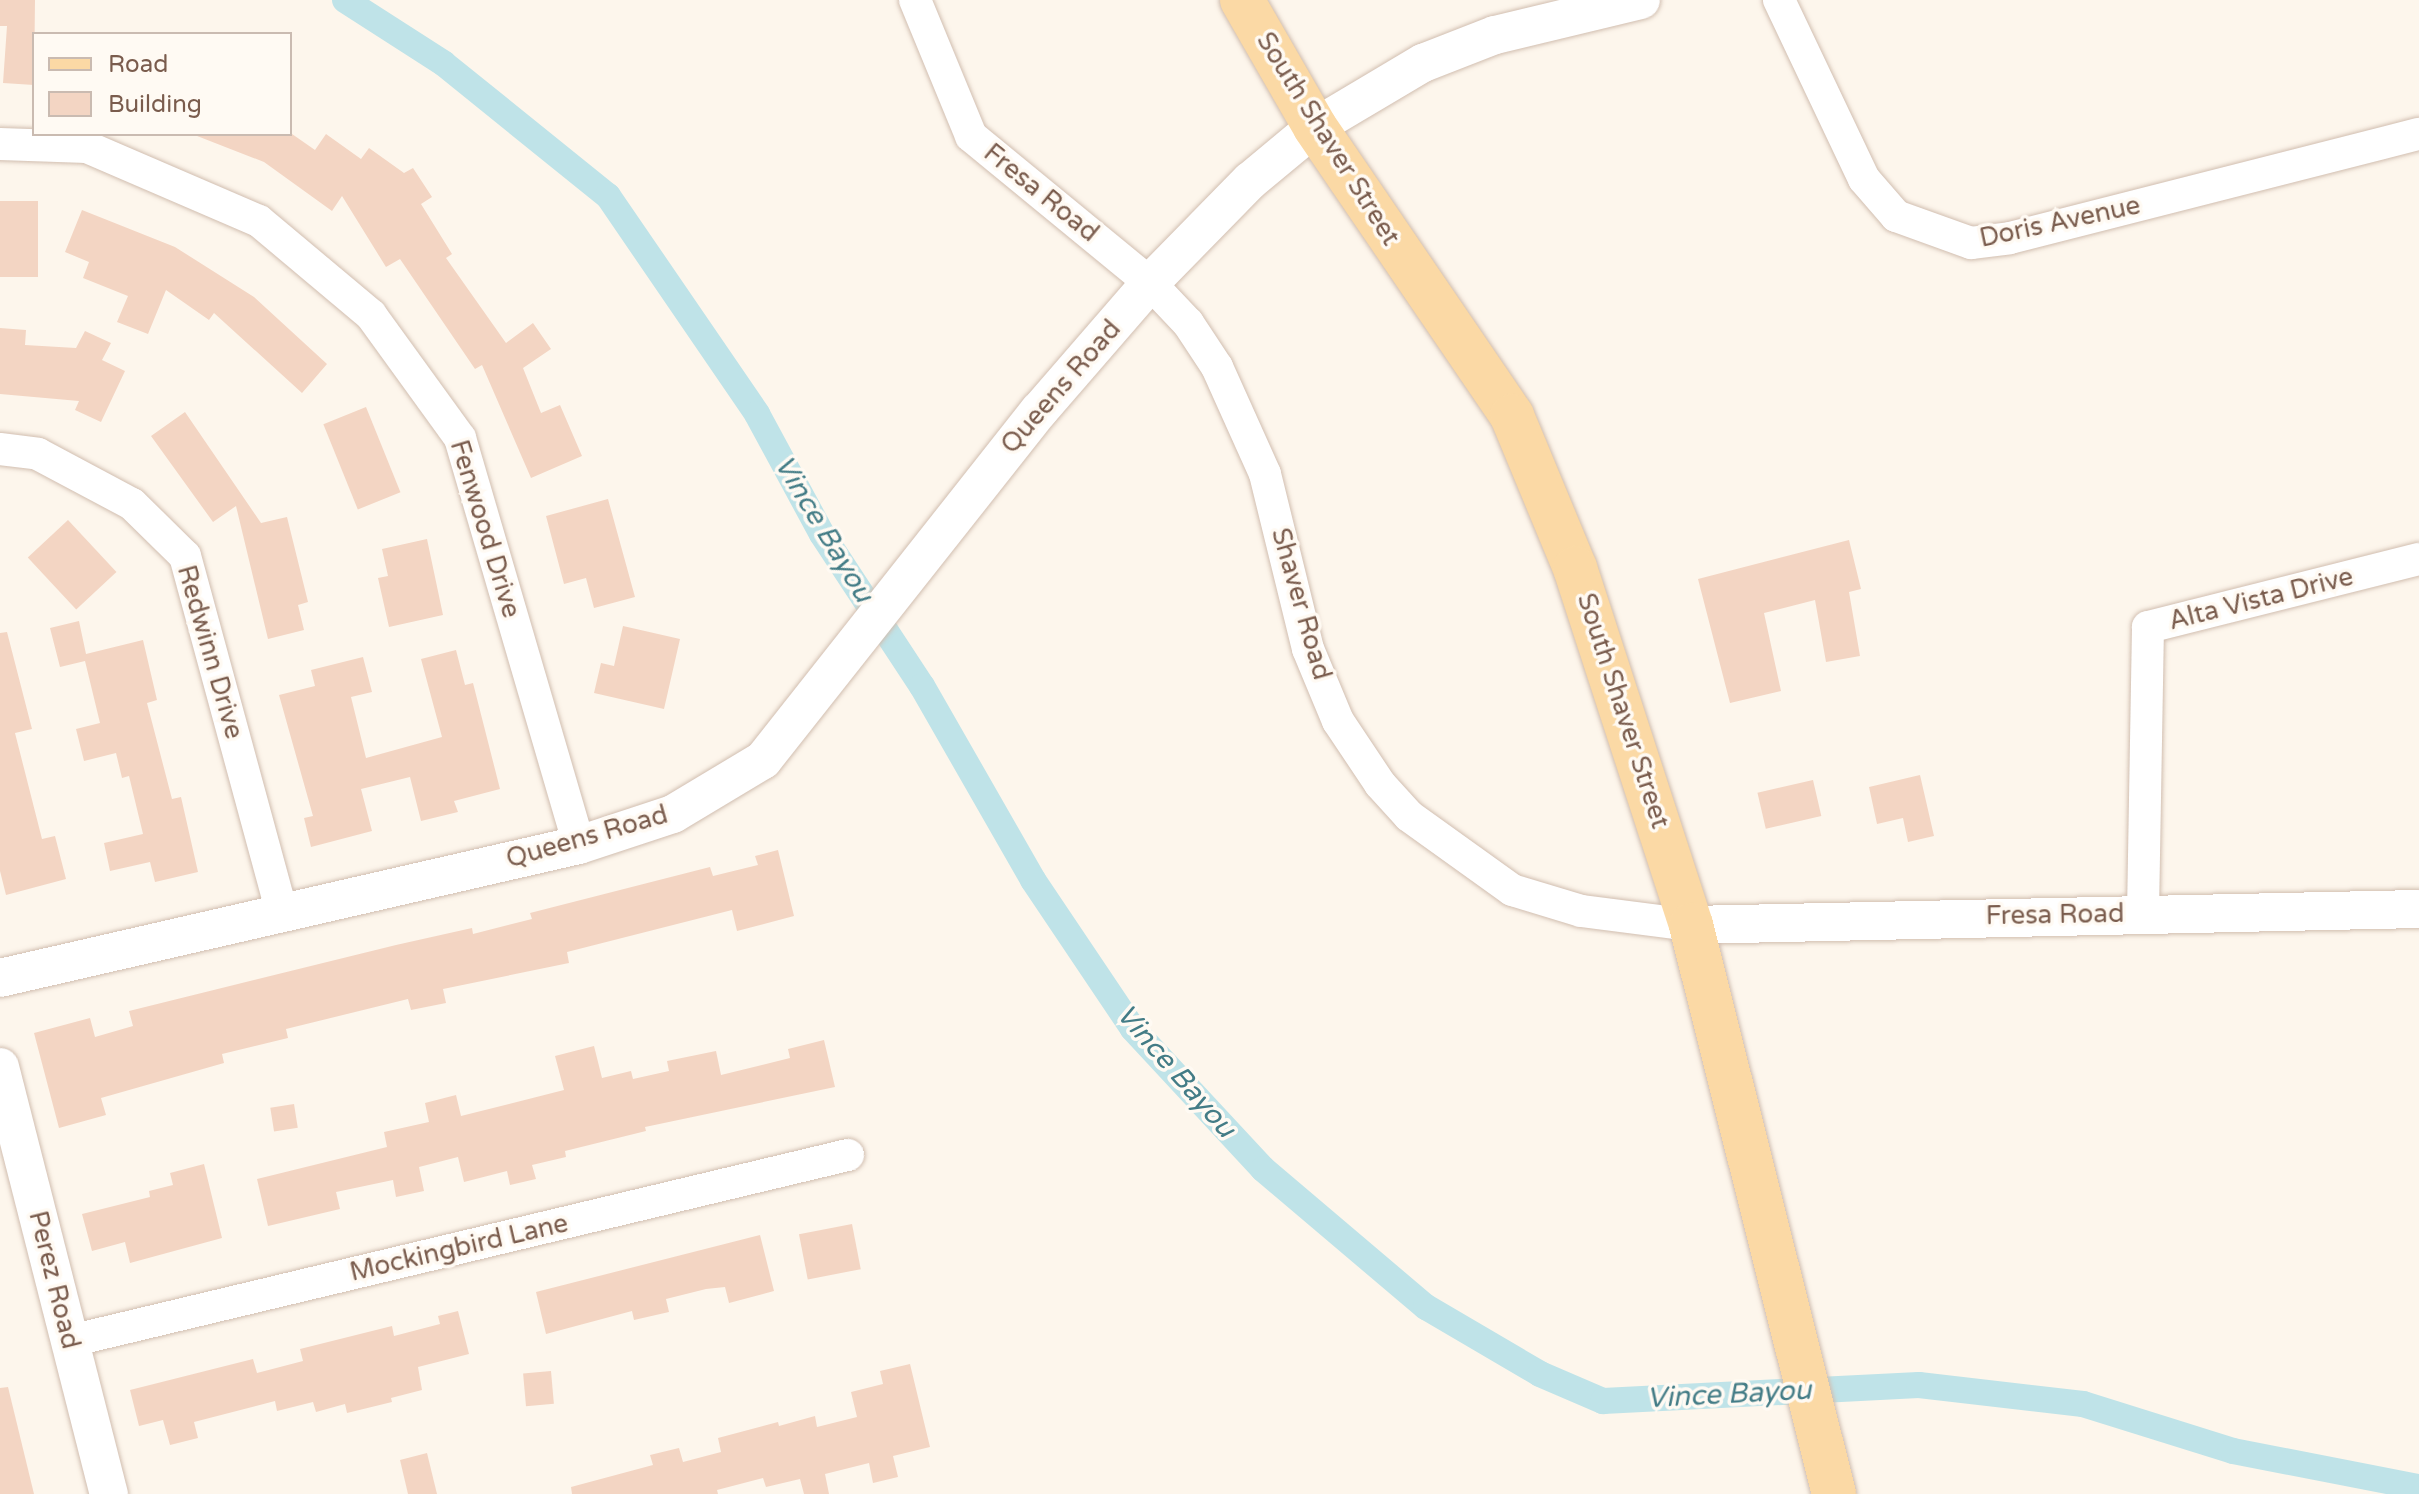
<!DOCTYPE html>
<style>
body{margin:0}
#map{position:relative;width:2419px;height:1494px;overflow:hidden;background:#fdf6ec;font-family:"Varela Round",sans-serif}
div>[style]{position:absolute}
.canal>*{height:26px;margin:-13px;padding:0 13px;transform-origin:13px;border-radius:13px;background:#bfe3e8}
.building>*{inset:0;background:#f3d5c3;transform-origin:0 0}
.roads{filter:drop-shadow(0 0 2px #d1beb0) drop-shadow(0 0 2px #d1beb0)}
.minor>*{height:32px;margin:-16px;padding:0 16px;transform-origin:16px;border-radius:16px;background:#fff}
.tertiary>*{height:38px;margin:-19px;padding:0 19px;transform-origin:19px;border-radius:19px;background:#fff}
.primary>*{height:44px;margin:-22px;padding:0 22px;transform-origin:22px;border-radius:22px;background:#fbd9a5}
span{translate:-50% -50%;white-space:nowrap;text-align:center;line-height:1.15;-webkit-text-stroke:7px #fffaf3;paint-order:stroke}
.street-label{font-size:26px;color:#7a5c4d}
.water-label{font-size:28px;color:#437c86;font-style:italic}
.legend{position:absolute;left:32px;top:32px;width:260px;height:104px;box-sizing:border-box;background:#fffaf3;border:2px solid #cabbb1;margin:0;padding:10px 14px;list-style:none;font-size:24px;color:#7a5c4d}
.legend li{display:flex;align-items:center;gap:16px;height:40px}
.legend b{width:40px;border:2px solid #cabbb1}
</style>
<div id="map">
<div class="canal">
<i style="left:345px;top:0;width:117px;rotate:32.7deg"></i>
<i style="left:443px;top:63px;width:212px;rotate:38.9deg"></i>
<i style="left:608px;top:196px;width:264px;rotate:55.6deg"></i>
<i style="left:757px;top:414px;width:136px;rotate:61.6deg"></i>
<i style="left:822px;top:534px;width:182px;rotate:56.7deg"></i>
<i style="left:922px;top:686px;width:224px;rotate:60.2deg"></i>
<i style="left:1033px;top:880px;width:179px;rotate:56.1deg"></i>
<i style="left:1133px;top:1029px;width:191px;rotate:47.1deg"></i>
<i style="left:1263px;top:1169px;width:214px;rotate:40.3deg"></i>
<i style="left:1426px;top:1307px;width:132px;rotate:30.4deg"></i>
<i style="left:1540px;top:1374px;width:69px;rotate:23.2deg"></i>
<i style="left:1603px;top:1401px;width:316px;rotate:-2.9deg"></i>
<i style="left:1919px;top:1385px;width:165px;rotate:6.6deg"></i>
<i style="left:2083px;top:1404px;width:157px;rotate:17.4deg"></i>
<i style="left:2233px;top:1451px;width:189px;rotate:11deg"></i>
</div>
<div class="building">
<i style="clip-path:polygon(0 0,35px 0,34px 85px,3px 83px,7px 26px,0 26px)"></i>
<i style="clip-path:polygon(192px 134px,292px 134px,315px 150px,326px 134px,361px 159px,369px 148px,404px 173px,413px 168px,432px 197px,421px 204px,452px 254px,446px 258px,506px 343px,533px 323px,551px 349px,523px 368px,541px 413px,560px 405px,582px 456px,531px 478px,482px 365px,475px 369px,400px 259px,386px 267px,342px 196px,332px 211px,264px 162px)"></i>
<i style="left:0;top:201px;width:38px;height:76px"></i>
<i style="clip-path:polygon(82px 210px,175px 247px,254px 297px,327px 364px,302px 393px,214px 313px,209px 320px,166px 290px,148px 334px,117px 322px,128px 296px,83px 278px,89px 262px,65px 252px)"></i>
<i style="clip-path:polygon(0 328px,26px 330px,25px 345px,76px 348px,85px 331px,111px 343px,102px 360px,125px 371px,101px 422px,75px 410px,79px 401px,0 394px)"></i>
<i style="left:366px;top:407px;width:92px;height:46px;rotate:68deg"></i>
<i style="clip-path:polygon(185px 412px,261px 523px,287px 517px,308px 602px,298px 605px,304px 630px,268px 639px,236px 506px,213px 522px,151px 436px)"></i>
<i style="clip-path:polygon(608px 499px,635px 597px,594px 608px,586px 578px,564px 584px,546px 516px)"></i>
<i style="left:68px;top:520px;width:71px;height:55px;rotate:47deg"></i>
<i style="clip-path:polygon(427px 539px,443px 615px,389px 627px,378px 578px,388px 576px,382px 549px)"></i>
<i style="clip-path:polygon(1849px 540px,1861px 589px,1849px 592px,1860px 656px,1826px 662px,1815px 600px,1764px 613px,1781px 691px,1730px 703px,1698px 579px)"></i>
<i style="clip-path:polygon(79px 621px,86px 654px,143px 640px,157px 700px,147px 703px,172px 799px,181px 797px,198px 872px,155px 882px,150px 862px,110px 871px,104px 843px,143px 834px,129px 776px,122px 778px,116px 753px,84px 761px,76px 729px,100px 723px,85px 661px,60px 667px,50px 628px)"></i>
<i style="clip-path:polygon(623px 626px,680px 639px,664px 709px,594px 693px,601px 663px,614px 666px)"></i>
<i style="clip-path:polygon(7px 632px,32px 729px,15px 733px,42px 839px,55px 836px,66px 879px,6px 895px,0 871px,0 633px)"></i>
<i style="clip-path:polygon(456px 650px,465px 685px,473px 683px,500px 789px,454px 801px,458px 812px,421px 821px,410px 777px,361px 789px,372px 831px,311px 847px,304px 818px,313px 816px,279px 695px,315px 686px,311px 670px,363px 657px,372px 692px,351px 697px,366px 758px,442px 737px,421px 659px)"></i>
<i style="clip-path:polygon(1920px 775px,1934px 836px,1908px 842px,1903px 818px,1877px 824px,1869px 787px)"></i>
<i style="left:1813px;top:780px;width:37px;height:57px;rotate:77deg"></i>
<i style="clip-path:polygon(778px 850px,794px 916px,737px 931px,732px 910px,567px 952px,569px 963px,443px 989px,446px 1003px,411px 1010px,408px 999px,286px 1029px,288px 1038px,222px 1054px,224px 1063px,101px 1098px,106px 1115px,59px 1128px,34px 1033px,90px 1018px,95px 1037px,133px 1026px,129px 1011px,396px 945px,472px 928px,473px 934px,532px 919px,530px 913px,710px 867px,713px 876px,758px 865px,755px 856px)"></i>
<i style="clip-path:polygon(824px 1040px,835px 1087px,645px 1127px,646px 1131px,565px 1151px,566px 1157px,532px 1165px,536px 1179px,510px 1185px,507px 1171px,464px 1182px,458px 1157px,419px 1167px,424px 1191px,396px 1197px,393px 1180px,336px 1192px,340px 1209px,268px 1226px,257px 1179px,387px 1147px,384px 1132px,429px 1122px,425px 1103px,456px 1095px,461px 1116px,564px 1090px,555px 1056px,594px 1046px,602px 1078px,631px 1071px,633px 1079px,669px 1071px,667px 1061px,716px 1051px,721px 1075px,790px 1058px,788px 1049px)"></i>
<i style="left:294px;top:1104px;width:24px;height:24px;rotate:81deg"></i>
<i style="clip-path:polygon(204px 1164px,222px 1238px,130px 1263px,125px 1242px,92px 1251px,82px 1214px,150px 1197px,149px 1191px,173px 1185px,170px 1173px)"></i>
<i style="left:852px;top:1224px;width:46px;height:54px;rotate:79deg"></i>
<i style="clip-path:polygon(760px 1235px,774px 1291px,729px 1303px,725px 1287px,706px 1289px,666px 1299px,669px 1312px,634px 1320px,632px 1311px,546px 1334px,536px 1292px)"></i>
<i style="clip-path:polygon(458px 1311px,469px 1354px,418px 1367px,422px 1390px,391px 1398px,392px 1402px,347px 1413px,345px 1404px,316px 1412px,313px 1402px,277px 1411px,275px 1401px,194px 1422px,198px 1438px,170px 1445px,163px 1420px,139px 1426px,130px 1390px,253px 1359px,257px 1373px,303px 1361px,300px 1349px,392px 1326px,394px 1336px,440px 1324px,438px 1316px)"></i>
<i style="clip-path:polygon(910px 1364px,930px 1447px,893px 1456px,898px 1477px,873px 1483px,869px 1463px,825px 1474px,829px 1494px,804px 1494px,800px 1479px,766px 1487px,763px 1478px,717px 1490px,718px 1494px,572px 1494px,571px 1487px,653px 1465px,650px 1455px,679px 1448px,683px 1462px,721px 1452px,718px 1438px,778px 1422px,779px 1426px,815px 1416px,817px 1427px,857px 1417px,851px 1392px,883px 1384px,880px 1371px)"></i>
<i style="left:551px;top:1371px;width:33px;height:28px;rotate:85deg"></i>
<i style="clip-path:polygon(8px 1387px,34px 1494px,0 1494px,0 1388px)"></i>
<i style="clip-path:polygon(427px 1453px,437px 1494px,408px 1494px,400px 1460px)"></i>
</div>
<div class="roads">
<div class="minor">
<i style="left:915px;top:0;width:147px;rotate:67.6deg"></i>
<i style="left:971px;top:136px;width:232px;rotate:39.4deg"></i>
<i style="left:1150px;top:283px;width:55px;rotate:46.5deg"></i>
<i style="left:1188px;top:323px;width:53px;rotate:56.6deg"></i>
<i style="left:1217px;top:367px;width:117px;rotate:65.8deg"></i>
<i style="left:1265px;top:474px;width:180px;rotate:76.2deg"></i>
<i style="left:1308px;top:649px;width:78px;rotate:67.4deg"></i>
<i style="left:1338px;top:721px;width:76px;rotate:56.3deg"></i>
<i style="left:1380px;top:784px;width:43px;rotate:47.8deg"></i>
<i style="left:1409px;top:816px;width:127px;rotate:35.7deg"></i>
<i style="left:1512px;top:890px;width:72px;rotate:16.9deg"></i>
<i style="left:1581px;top:911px;width:111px;rotate:7.3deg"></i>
<i style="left:1779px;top:0;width:198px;rotate:64.6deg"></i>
<i style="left:1864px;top:179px;width:49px;rotate:49.1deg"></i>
<i style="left:1896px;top:216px;width:80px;rotate:19.8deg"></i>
<i style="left:1971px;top:243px;width:39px;rotate:-7deg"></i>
<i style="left:2010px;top:238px;width:422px;rotate:-14.3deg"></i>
<i style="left:0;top:144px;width:87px;rotate:2deg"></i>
<i style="left:87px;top:147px;width:187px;rotate:23.3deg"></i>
<i style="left:259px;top:221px;width:146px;rotate:40deg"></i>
<i style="left:371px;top:315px;width:152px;rotate:54.1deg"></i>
<i style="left:460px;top:438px;width:424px;rotate:73.7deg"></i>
<i style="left:0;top:449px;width:38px;rotate:7deg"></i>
<i style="left:38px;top:454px;width:106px;rotate:28deg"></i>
<i style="left:132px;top:504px;width:74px;rotate:44.5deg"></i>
<i style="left:185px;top:556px;width:369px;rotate:74.8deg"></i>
<i style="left:2143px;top:913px;width:286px;rotate:-89deg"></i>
<i style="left:2148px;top:627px;width:279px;rotate:-14.1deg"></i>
<i style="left:70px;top:1341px;width:800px;rotate:-13.45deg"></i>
</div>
<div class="tertiary">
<i style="left:1691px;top:925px;width:728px;rotate:-1.26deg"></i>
<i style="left:0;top:978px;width:594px;rotate:-12.94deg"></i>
<i style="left:579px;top:845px;width:99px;rotate:-18.3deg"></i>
<i style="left:673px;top:814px;width:105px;rotate:-31deg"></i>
<i style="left:763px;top:760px;width:445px;rotate:-51.7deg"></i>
<i style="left:1039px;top:411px;width:169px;rotate:-49.1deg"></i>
<i style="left:1150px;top:283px;width:143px;rotate:-45.6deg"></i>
<i style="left:1250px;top:181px;width:85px;rotate:-39.7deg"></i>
<i style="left:1315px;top:127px;width:126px;rotate:-30.7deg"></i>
<i style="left:1423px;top:63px;width:77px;rotate:-21.3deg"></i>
<i style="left:1495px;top:35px;width:150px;rotate:-13.5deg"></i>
<i style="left:0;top:1067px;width:441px;rotate:75.7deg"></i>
</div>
<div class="primary">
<i style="left:1242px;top:0;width:146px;rotate:60.1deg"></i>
<i style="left:1315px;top:127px;width:350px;rotate:55.7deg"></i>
<i style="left:1512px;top:416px;width:165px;rotate:67.5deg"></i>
<i style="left:1575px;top:568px;width:375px;rotate:72deg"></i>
<i style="left:1691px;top:925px;width:587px;rotate:75.89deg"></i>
</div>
</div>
<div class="street-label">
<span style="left:1328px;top:139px;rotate:58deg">South Shaver Street</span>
<span style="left:1041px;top:193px;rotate:39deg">Fresa Road</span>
<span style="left:2060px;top:222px;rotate:-12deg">Doris Avenue</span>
<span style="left:1061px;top:387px;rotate:-49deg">Queens Road</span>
<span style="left:485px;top:529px;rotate:73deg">Fenwood Drive</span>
<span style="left:2261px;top:599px;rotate:-14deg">Alta Vista Drive</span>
<span style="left:1301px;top:604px;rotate:74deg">Shaver Road</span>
<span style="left:210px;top:652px;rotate:74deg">Redwinn Drive</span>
<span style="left:1623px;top:711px;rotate:72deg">South Shaver Street</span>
<span style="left:587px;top:837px;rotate:-16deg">Queens Road</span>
<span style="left:2055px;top:915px;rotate:-1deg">Fresa Road</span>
<span style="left:459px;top:1248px;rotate:-13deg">Mockingbird Lane</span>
<span style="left:54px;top:1280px;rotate:76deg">Perez Road</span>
</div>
<div class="water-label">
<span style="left:824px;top:529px;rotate:59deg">Vince Bayou</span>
<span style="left:1176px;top:1071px;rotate:49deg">Vince Bayou</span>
<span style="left:1729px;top:1394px;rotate:-3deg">Vince Bayou</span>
</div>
<ul class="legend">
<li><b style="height:10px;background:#fbd9a5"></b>Road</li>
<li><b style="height:22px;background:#f3d5c3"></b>Building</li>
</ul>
</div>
